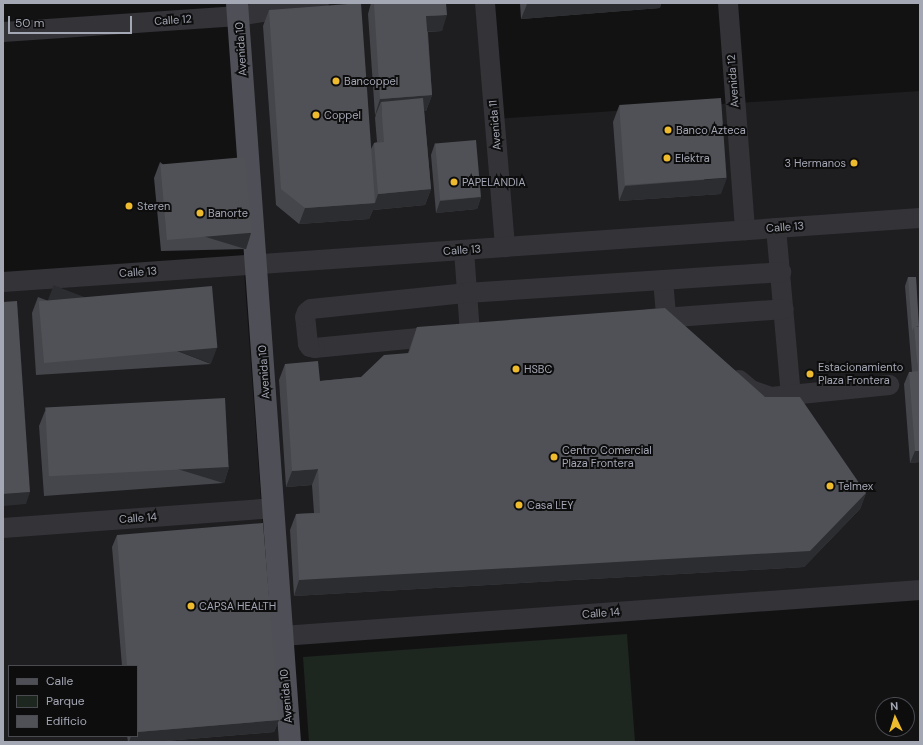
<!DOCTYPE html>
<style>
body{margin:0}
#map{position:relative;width:923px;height:745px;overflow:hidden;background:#121213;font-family:"DM Sans",sans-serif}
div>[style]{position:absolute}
.built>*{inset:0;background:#1e1e20}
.green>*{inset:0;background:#1e2620}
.minor>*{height:20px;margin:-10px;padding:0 10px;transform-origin:10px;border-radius:10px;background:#333338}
.major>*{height:22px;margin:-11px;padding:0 11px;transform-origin:11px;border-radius:11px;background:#4f5057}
.wall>*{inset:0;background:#45464b}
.shaded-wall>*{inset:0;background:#2c2d30;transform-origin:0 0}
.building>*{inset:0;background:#4f5156;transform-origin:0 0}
.dots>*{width:11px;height:11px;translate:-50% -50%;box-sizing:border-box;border:2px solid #0d0d0e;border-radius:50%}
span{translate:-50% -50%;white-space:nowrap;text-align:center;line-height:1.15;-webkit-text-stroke:4px #0d0d0e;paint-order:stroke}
.street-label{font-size:11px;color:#a4a7b4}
.poi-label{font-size:11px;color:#a4a7b4}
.left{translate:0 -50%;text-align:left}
.right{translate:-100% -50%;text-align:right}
.frame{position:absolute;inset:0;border:4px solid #a4a7b4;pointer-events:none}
.legend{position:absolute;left:8px;top:665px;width:130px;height:72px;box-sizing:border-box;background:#0d0d0e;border:1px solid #494b50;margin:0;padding:5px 7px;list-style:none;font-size:12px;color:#a4a7b4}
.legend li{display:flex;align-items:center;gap:8px;height:20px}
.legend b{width:20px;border:1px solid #494b50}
.north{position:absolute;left:875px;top:697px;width:40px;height:40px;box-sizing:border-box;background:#0d0d0e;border:1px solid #494b50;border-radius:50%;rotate:356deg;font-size:11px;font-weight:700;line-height:16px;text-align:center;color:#a4a7b4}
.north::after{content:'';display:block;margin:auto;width:14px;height:18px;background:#eebb2f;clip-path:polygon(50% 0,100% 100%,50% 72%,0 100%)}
.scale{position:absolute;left:8px;top:16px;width:124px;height:18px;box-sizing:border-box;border:2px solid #a4a7b4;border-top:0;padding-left:5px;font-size:12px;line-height:14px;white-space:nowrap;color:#a4a7b4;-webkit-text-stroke:3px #0d0d0e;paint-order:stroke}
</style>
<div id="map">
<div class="built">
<i style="clip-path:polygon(319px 3px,485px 3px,494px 119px,920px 91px,920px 590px,282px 636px,238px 16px)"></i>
<i style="clip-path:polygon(evenodd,244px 271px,279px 742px,3px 742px,3px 291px,244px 271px,9px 666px,137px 666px,137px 736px,9px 736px,9px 666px)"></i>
</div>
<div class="green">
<i style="clip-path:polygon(627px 634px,635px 742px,309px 742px,303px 657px)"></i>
</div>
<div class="minor">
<i style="left:485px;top:3px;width:245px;rotate:85.3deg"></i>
<i style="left:728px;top:3px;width:228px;rotate:85.7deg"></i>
<i style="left:3px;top:32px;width:236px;rotate:-3.9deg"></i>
<i style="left:238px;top:16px;width:82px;rotate:-9.1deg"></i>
<i style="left:776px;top:228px;width:169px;rotate:84.9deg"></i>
<i style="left:464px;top:250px;width:83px;rotate:85.9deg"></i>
<i style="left:663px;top:280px;width:38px;rotate:85deg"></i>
<i style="left:666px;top:318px;width:13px;rotate:48deg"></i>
<i style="left:3px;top:282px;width:919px;rotate:-3.99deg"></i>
<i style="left:649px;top:319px;width:135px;rotate:-4.2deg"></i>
<i style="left:439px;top:336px;width:125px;rotate:174.5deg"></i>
<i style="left:315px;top:348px;width:5px;rotate:-169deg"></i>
<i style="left:310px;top:347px;width:4px;rotate:-124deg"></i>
<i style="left:308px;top:344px;width:27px;rotate:-96deg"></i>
<i style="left:305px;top:317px;width:5px;rotate:-68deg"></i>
<i style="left:307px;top:312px;width:5px;rotate:-37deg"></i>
<i style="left:311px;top:309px;width:157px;rotate:-5.9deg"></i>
<i style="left:467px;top:293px;width:315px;rotate:-3.8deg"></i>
<i style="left:739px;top:380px;width:16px;rotate:40deg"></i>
<i style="left:751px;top:390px;width:21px;rotate:19deg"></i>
<i style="left:771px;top:397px;width:119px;rotate:-5.8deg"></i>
<i style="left:3px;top:528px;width:271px;rotate:-4.2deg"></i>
<i style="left:282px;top:636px;width:640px;rotate:-4.12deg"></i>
</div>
<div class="major">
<i style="left:237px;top:3px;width:741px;rotate:85.9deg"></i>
</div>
<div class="wall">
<i style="clip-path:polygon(371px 3px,446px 3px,442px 31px,428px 32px,432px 95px,426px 111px,424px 111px,431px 189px,425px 205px,373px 210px,369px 219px,299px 224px,276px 205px,263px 26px,269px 10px,371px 149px,374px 143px,377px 142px,375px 118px,376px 114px,375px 115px,368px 14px)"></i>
<i style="clip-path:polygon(520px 3px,661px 3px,660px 8px,521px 19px)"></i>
<i style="clip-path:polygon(619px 106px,721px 194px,619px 201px,613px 122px)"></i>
<i style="clip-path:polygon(435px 143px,481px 197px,477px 209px,436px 213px,431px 155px)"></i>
<i style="clip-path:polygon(160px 162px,251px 233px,246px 249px,161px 251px,154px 178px)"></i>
<i style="clip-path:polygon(908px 277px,916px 277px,920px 462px,910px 463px,904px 384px,909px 372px,912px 372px,905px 286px)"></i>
<i style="clip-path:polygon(38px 297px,211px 364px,36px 375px,32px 313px)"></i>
<i style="clip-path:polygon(417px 327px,866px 493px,860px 509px,804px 567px,294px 596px,290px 530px,296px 514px,314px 513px,312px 485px,286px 487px,279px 380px,285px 364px,320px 381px,361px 377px,408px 353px)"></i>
<i style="clip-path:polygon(45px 411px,229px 467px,224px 483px,44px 496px,39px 426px)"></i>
<i style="clip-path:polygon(117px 535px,279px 720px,274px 732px,153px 742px,128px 742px,127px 736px,137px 736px,137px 666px,122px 666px,112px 547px)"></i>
</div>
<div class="shaded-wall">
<i style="clip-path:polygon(536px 3px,661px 3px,660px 8px,521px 19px,527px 4px)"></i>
<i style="clip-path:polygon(447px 15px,442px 31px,421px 32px,426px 16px)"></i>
<i style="clip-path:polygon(432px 95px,426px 111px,382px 114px,381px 102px,376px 114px,375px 115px,380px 99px)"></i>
<i style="clip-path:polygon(727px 178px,721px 194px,619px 201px,625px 186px)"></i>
<i style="clip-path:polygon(431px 189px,425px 205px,373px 210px,369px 219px,299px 224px,305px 208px,375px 203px,378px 194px)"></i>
<i style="clip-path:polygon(481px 197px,477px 209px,436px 213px,440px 201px)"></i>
<i style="left:251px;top:233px;width:17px;height:84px;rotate:107deg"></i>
<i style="left:217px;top:348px;width:17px;height:175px;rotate:111deg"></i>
<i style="clip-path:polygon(915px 451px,920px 451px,920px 462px,910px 463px)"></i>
<i style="left:229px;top:467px;width:17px;height:180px;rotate:107deg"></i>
<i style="clip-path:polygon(318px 469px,312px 485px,286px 487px,292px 471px)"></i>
<i style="clip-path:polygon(30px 492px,26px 504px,3px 506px,3px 494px)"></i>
<i style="clip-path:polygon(866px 493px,860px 509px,804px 567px,294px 596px,299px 580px)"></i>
<i style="clip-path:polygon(279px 720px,274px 732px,153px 742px,129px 742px,131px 736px,137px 736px,137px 732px)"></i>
</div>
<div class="building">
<i style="clip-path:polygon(361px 3px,375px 203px,305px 208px,281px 189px,269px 10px)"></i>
<i style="clip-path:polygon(374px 3px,446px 3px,447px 15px,426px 16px,432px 95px,380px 99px)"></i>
<i style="clip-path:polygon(423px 98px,431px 189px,378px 194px,374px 143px,384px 142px,381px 102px)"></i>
<i style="left:721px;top:98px;width:80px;height:102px;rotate:86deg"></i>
<i style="left:476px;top:140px;width:57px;height:41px;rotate:85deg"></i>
<i style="left:245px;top:157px;width:76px;height:85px;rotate:85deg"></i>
<i style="clip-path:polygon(908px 277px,916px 277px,919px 326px,914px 327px,912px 331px)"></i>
<i style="left:212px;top:286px;width:62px;height:174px;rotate:85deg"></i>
<i style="clip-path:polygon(17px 301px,30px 492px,3px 494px,3px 302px)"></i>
<i style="clip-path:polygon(665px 308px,765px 397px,800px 397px,866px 493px,810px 551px,299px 580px,296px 514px,320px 513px,318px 469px,292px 471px,285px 364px,318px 361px,320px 381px,361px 377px,384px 355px,409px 353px,417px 327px)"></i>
<i style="clip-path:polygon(920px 326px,920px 451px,915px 451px,909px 372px,918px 371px,914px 327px)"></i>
<i style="left:225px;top:398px;width:69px;height:180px;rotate:87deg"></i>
<i style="clip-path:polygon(263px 523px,279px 720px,137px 732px,137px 666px,127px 666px,117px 535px)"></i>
</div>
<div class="dots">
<i style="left:336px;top:81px;background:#eebb2f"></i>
<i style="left:316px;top:115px;background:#eebb2f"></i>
<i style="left:668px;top:130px;background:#eebb2f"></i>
<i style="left:667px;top:158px;background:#eebb2f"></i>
<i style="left:854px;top:163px;background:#eebb2f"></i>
<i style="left:454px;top:182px;background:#eebb2f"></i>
<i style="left:129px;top:206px;background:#eebb2f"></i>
<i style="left:200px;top:213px;background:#eebb2f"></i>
<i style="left:516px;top:369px;background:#eebb2f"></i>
<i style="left:810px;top:374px;background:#eebb2f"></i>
<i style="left:554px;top:457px;background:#eebb2f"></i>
<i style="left:830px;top:486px;background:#eebb2f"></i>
<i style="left:519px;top:505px;background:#eebb2f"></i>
<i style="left:191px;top:606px;background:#eebb2f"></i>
</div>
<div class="street-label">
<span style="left:173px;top:20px;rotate:-4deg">Calle 12</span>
<span style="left:241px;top:49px;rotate:-94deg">Avenida 10</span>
<span style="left:733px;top:81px;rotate:-94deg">Avenida 12</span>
<span style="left:495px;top:125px;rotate:-95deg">Avenida 11</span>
<span style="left:785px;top:227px;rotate:-4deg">Calle 13</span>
<span style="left:462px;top:250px;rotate:-4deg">Calle 13</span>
<span style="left:138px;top:272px;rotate:-4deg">Calle 13</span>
<span style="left:264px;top:372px;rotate:-94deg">Avenida 10</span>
<span style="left:138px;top:518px;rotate:-4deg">Calle 14</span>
<span style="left:601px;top:613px;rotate:-4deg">Calle 14</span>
<span style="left:286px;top:696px;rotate:-95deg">Avenida 10</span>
</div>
<div class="poi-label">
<span class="left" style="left:344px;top:81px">Bancoppel</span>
<span class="left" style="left:324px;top:115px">Coppel</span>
<span class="left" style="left:676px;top:130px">Banco Azteca</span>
<span class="left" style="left:675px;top:158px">Elektra</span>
<span class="right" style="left:846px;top:163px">3 Hermanos</span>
<span class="left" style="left:462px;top:182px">PAPELANDIA</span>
<span class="left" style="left:137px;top:206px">Steren</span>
<span class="left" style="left:208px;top:213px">Banorte</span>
<span class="left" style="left:818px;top:374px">Estacionamiento<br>Plaza Frontera</span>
<span class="left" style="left:524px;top:369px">HSBC</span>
<span class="left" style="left:562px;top:457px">Centro Comercial<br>Plaza Frontera</span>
<span class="left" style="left:838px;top:486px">Telmex</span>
<span class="left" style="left:527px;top:505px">Casa LEY</span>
<span class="left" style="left:199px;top:606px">CAPSA HEALTH</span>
</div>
<div class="frame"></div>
<ul class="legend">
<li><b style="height:5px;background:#4f5057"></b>Calle</li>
<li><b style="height:11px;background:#1e2620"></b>Parque</li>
<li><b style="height:11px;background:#4f5156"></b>Edificio</li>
</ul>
<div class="north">N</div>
<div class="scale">50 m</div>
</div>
